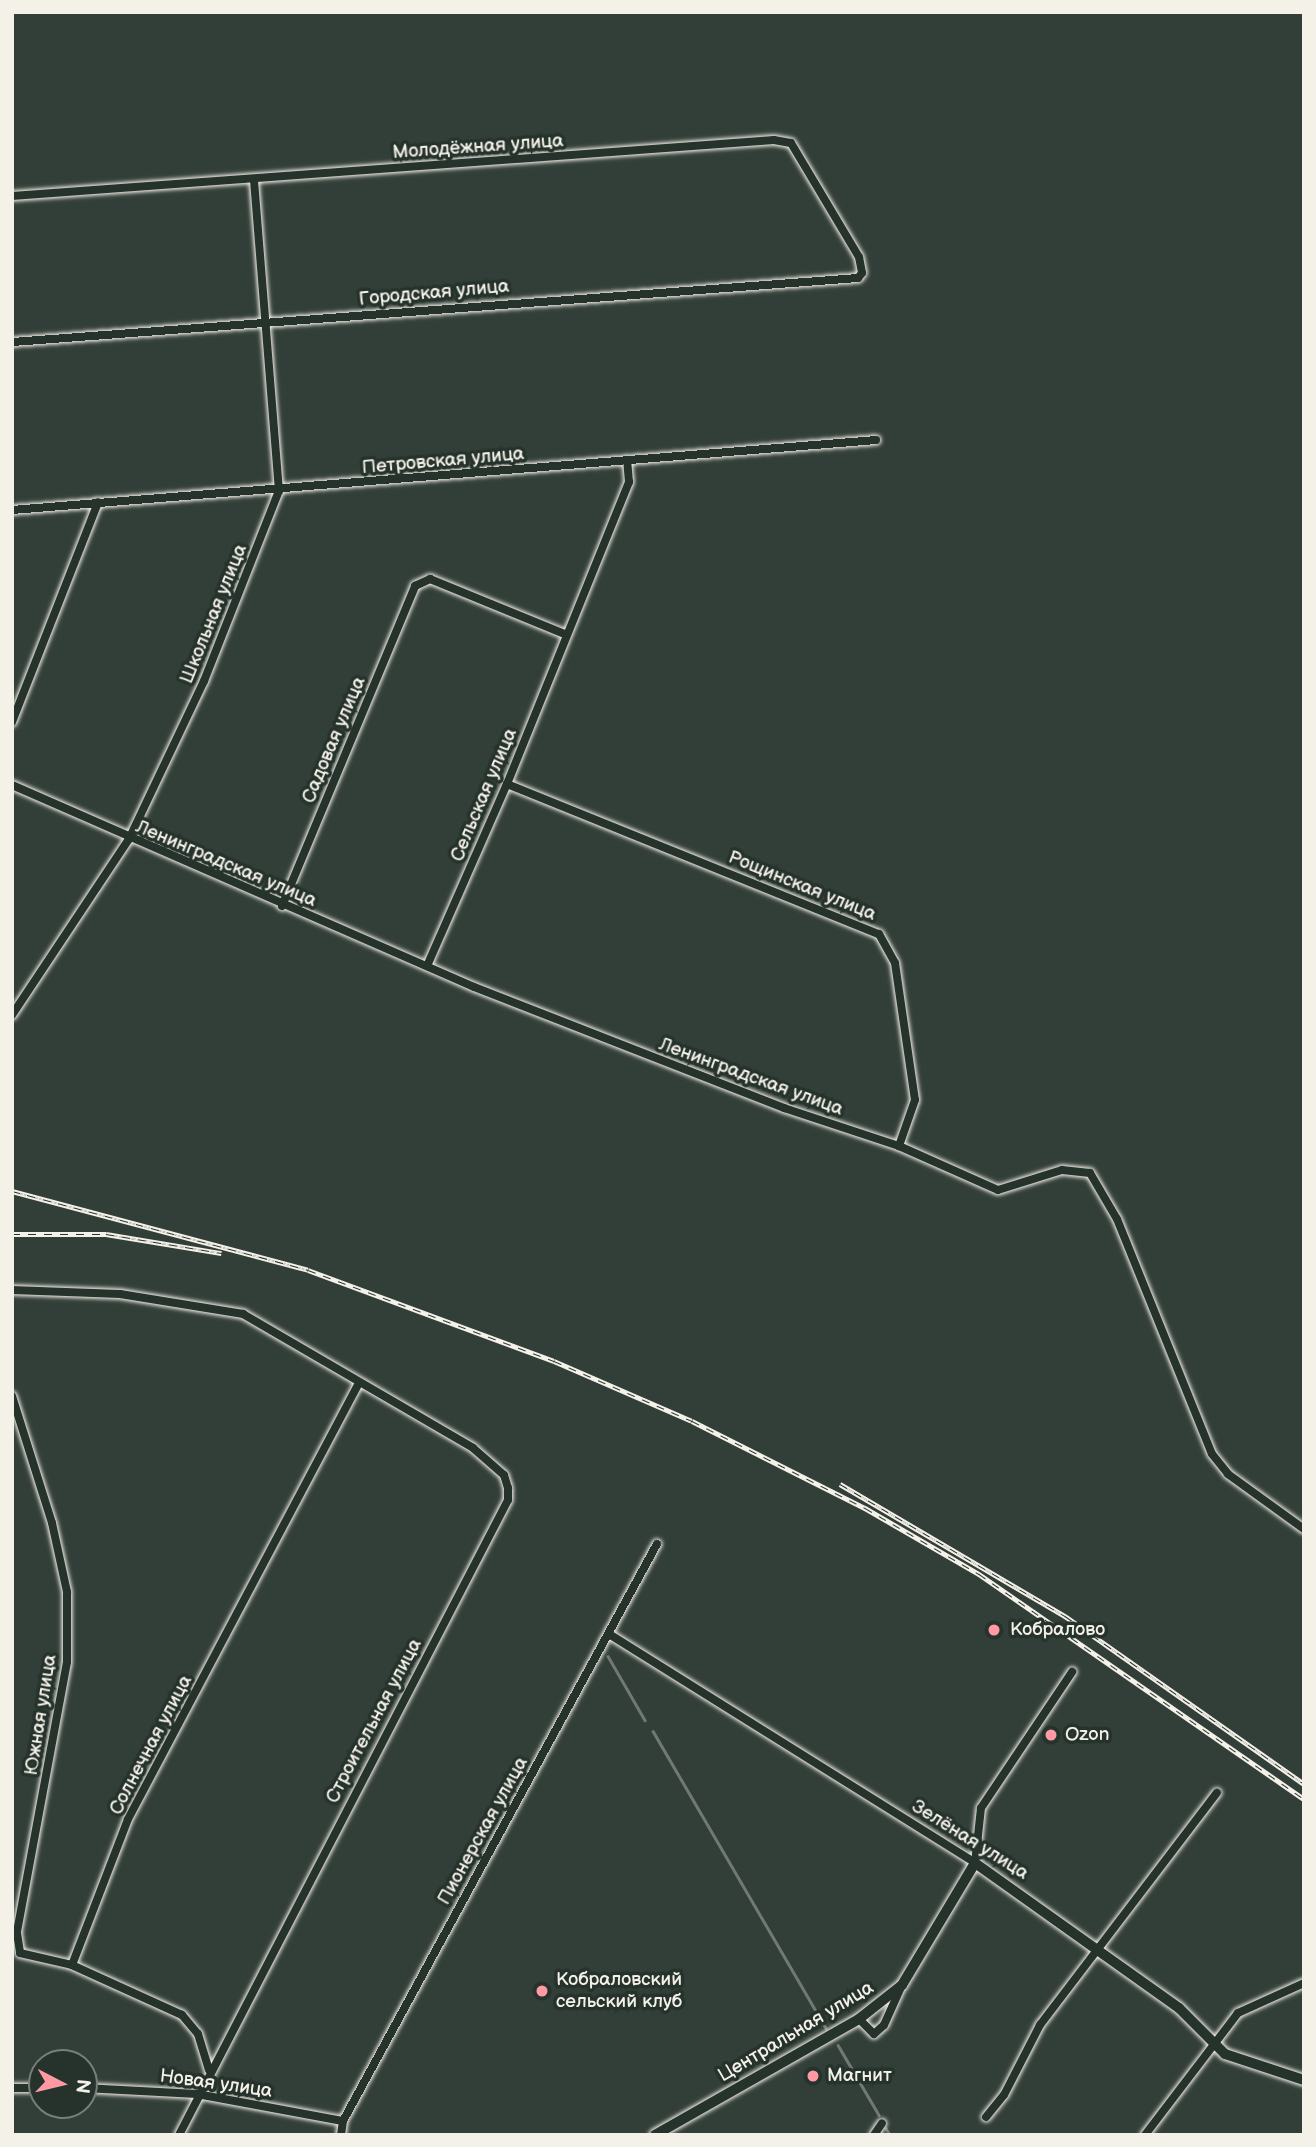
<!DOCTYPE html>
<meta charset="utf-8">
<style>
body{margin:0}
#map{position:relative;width:1316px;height:2147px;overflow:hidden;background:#323e38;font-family:"Balsamiq Sans",sans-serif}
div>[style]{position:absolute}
.stream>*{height:2.5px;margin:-1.25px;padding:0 1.25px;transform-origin:1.25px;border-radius:1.25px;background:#727972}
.roads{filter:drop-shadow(0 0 2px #f4f1e8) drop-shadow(0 0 2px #f4f1e8)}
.minor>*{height:8px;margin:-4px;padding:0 4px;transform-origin:4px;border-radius:4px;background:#26332d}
.tertiary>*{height:10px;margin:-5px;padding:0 5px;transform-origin:5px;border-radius:5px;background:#26332d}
.rail>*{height:5px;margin-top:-2.5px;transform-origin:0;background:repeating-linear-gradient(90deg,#26332d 0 8px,#f4f1e8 0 16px);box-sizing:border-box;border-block:2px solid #f4f1e8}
.dots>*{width:19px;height:19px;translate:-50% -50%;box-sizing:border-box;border:4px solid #26332d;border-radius:50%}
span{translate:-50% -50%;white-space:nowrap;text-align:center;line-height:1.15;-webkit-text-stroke:7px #26332d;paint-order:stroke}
.street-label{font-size:19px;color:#f4f1e8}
.poi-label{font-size:19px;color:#f4f1e8}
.left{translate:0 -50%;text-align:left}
.frame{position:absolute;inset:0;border:14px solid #f4f1e8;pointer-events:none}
.north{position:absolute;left:28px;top:2049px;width:70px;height:70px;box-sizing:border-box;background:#26332d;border:2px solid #787f78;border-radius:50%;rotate:97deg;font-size:19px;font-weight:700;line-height:28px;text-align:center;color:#f4f1e8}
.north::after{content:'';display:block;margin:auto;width:24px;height:32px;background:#ff9aa2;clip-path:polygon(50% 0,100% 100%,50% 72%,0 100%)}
</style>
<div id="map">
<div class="stream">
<i style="left:608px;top:1656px;width:74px;rotate:60deg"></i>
<i style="left:653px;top:1731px;width:344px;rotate:59.8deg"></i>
<i style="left:838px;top:2045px;width:81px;rotate:59.6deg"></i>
<i style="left:886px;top:2128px;width:8px;rotate:60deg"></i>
</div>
<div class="roads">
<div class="minor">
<i style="left:12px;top:196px;width:764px;rotate:-4.2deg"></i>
<i style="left:774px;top:140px;width:17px;rotate:10deg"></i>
<i style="left:791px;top:143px;width:133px;rotate:59.2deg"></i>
<i style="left:859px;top:257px;width:16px;rotate:79deg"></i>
<i style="left:862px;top:273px;width:6px;rotate:129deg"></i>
<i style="left:858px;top:278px;width:848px;rotate:175.67deg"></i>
<i style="left:12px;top:510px;width:867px;rotate:-4.63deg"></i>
<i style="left:12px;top:722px;width:236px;rotate:-68.6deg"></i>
<i style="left:507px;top:784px;width:401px;rotate:22deg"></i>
<i style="left:879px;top:934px;width:33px;rotate:61deg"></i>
<i style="left:895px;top:963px;width:138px;rotate:81.7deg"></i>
<i style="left:915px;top:1100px;width:49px;rotate:109.2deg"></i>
<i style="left:12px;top:785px;width:504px;rotate:23.62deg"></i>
<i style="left:474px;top:987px;width:333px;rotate:21.3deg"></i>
<i style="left:784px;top:1108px;width:121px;rotate:18.3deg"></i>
<i style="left:899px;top:1146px;width:108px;rotate:24deg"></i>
<i style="left:998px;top:1190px;width:67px;rotate:-17.4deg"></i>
<i style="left:1062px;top:1170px;width:28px;rotate:6deg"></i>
<i style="left:1090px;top:1173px;width:53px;rotate:59.6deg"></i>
<i style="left:1117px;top:1219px;width:253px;rotate:68deg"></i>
<i style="left:1212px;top:1454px;width:26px;rotate:51deg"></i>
<i style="left:1228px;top:1474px;width:94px;rotate:35.9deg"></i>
<i style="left:282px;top:906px;width:347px;rotate:-67.4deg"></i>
<i style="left:415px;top:586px;width:17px;rotate:-25deg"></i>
<i style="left:430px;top:579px;width:146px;rotate:22.2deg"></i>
<i style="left:427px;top:966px;width:199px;rotate:-66.3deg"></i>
<i style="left:507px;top:784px;width:326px;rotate:-68deg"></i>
<i style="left:629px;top:482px;width:22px;rotate:-95deg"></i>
<i style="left:12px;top:1015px;width:211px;rotate:-56.4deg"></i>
<i style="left:129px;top:839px;width:175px;rotate:-64.6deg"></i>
<i style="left:204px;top:681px;width:204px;rotate:-68.5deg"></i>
<i style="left:279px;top:491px;width:313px;rotate:-94.6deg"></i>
<i style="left:12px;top:1290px;width:108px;rotate:2.1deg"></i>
<i style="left:120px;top:1294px;width:125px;rotate:9.2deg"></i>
<i style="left:243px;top:1314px;width:266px;rotate:30.2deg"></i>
<i style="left:473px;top:1448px;width:41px;rotate:41.1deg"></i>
<i style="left:504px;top:1475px;width:14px;rotate:73deg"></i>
<i style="left:508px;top:1488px;width:12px;rotate:90deg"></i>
<i style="left:508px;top:1500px;width:715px;rotate:117.39deg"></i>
<i style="left:12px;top:1396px;width:133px;rotate:72.5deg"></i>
<i style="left:52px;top:1523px;width:71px;rotate:77.7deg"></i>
<i style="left:67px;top:1592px;width:70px;rotate:90deg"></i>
<i style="left:67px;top:1662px;width:276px;rotate:100.5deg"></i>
<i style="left:17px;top:1933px;width:20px;rotate:81deg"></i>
<i style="left:20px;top:1953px;width:53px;rotate:13deg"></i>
<i style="left:609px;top:1634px;width:432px;rotate:32deg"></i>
<i style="left:975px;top:1863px;width:55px;rotate:-83.8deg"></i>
<i style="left:981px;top:1808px;width:164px;rotate:-56.2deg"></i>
<i style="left:859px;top:2019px;width:21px;rotate:45deg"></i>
<i style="left:874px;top:2034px;width:13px;rotate:-42deg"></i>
<i style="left:884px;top:2025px;width:44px;rotate:-65.8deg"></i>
<i style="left:209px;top:2070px;width:38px;rotate:-107deg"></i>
<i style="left:198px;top:2034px;width:25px;rotate:-130deg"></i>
<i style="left:182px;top:2015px;width:121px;rotate:-155.6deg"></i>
<i style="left:72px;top:1965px;width:156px;rotate:-69deg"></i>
<i style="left:128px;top:1819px;width:493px;rotate:-62.1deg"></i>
<i style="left:12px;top:2088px;width:30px"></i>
<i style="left:84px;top:2088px;width:113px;rotate:3deg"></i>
<i style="left:197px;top:2094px;width:148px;rotate:10.5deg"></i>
<i style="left:986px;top:2117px;width:28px;rotate:-51deg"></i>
<i style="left:1004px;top:2095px;width:79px;rotate:-62.8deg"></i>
<i style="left:1040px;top:2025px;width:292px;rotate:-52.7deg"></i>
<i style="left:341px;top:2135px;width:14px;rotate:-82deg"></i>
<i style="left:343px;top:2121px;width:657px;rotate:-61.45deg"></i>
<i style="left:874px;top:2135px;width:14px;rotate:-56deg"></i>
<i style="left:1145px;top:2135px;width:153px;rotate:-52.7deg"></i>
<i style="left:1238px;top:2013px;width:72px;rotate:-24.4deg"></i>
</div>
<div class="tertiary">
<i style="left:655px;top:2135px;width:235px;rotate:-29.6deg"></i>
<i style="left:859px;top:2019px;width:55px;rotate:-38.3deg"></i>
<i style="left:902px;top:1985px;width:142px;rotate:-59.1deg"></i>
<i style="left:975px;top:1863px;width:250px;rotate:35.4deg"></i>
<i style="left:1179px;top:2008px;width:65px;rotate:45deg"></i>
<i style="left:1225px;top:2054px;width:83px;rotate:18.2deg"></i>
</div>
</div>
<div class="rail">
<i style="left:12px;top:1191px;width:306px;rotate:14.9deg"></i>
<i style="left:308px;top:1270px;width:262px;rotate:20.3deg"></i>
<i style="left:554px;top:1361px;width:150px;rotate:23.5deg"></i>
<i style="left:692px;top:1421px;width:194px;rotate:26.7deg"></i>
<i style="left:865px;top:1508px;width:132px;rotate:30.1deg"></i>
<i style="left:979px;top:1574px;width:395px;rotate:34.7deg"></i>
<i style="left:12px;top:1234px;width:94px"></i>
<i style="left:106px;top:1234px;width:117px;rotate:9.4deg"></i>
<i style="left:840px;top:1484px;width:261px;rotate:30.4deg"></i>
<i style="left:1065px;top:1616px;width:292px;rotate:35.1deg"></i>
</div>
<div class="dots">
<i style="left:994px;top:1630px;background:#ff9aa2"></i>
<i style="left:1051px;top:1735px;background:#ff9aa2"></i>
<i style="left:542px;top:1991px;background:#ff9aa2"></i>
<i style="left:813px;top:2076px;background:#ff9aa2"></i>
</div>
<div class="street-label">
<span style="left:478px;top:147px;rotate:-4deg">Молодёжная улица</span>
<span style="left:434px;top:293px;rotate:-5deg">Городская улица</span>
<span style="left:443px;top:461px;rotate:-5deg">Петровская улица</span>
<span style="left:214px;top:614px;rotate:-68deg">Школьная улица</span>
<span style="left:334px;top:740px;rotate:-67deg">Садовая улица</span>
<span style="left:484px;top:795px;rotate:-67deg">Сельская улица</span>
<span style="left:226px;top:864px;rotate:23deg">Ленинградская улица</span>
<span style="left:802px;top:886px;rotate:22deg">Рощинская улица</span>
<span style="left:751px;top:1077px;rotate:20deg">Ленинградская улица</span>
<span style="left:41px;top:1715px;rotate:-81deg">Южная улица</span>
<span style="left:374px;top:1721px;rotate:-62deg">Строительная улица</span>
<span style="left:151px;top:1745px;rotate:-62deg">Солнечная улица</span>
<span style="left:483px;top:1831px;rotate:-61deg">Пионерская улица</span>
<span style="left:970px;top:1840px;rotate:32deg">Зелёная улица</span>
<span style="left:796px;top:2032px;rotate:-31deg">Центральная улица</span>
<span style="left:216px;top:2084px;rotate:8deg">Новая улица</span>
</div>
<div class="poi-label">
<span class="left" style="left:1010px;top:1630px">Кобралово</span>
<span class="left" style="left:1065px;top:1735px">Ozon</span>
<span class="left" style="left:556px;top:1991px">Кобраловский<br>сельский клуб</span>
<span class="left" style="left:827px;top:2076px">Магнит</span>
</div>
<div class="frame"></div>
<div class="north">N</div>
</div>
